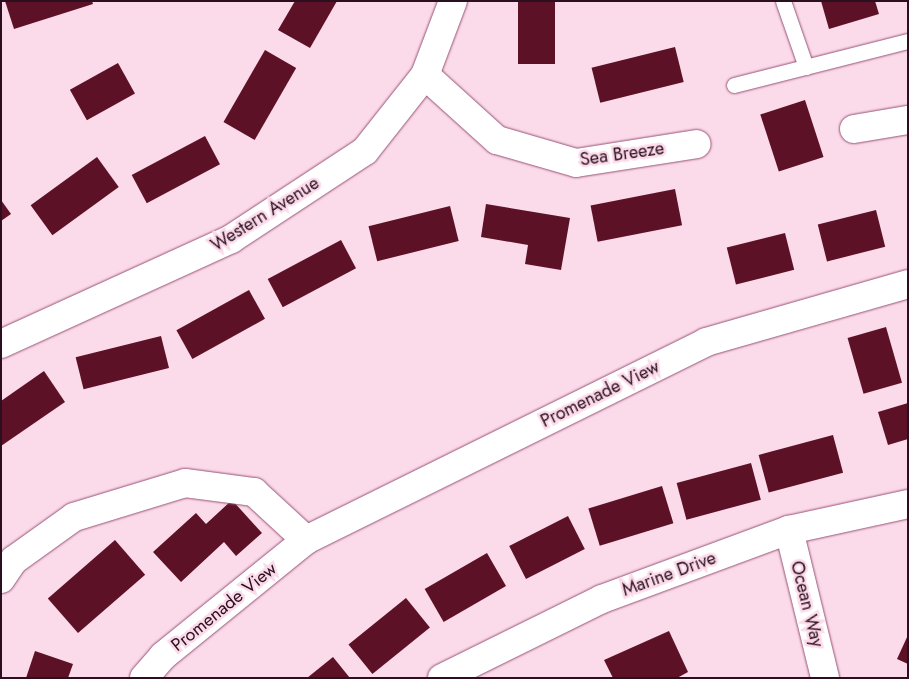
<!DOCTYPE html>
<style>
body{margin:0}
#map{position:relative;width:909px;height:679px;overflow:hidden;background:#fbdae9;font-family:Jost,sans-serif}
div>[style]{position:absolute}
.building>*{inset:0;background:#5d1127;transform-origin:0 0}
.roads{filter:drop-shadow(0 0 1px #975276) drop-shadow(0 0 1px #975276)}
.service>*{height:15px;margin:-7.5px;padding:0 7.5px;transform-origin:7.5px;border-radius:7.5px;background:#fff}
.minor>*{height:28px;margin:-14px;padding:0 14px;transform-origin:14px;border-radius:14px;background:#fff}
.tertiary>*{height:28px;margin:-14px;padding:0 14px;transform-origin:14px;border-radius:14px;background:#fff}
span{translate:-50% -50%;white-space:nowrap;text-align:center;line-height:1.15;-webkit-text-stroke:5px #fbdae9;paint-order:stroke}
.street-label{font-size:18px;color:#2b0f1e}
.frame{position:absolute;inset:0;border:2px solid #2b0f1e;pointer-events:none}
</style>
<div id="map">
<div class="building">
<i style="clip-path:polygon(5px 1px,92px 1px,93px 4px,14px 29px)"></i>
<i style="clip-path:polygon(295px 1px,337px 1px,310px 48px,278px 30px)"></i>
<i style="left:518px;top:1px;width:37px;height:63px"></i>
<i style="clip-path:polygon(821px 1px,875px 1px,879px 14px,829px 29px)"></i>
<i style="left:675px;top:47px;width:36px;height:86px;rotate:76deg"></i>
<i style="left:265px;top:50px;width:36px;height:83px;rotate:30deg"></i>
<i style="left:118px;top:63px;width:35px;height:55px;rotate:61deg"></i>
<i style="left:805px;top:100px;width:60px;height:47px;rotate:72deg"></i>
<i style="left:205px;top:136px;width:32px;height:83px;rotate:62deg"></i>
<i style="left:97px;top:157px;width:37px;height:82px;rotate:54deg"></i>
<i style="left:675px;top:189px;width:37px;height:86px;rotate:79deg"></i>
<i style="clip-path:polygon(1px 200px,11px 214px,1px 221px)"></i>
<i style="clip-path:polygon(486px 204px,570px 218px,561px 270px,525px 264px,528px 245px,481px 237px)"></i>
<i style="left:450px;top:206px;width:36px;height:84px;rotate:76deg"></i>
<i style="left:876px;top:210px;width:38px;height:60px;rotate:76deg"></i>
<i style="left:785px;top:233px;width:38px;height:60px;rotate:76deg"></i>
<i style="left:341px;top:240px;width:32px;height:83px;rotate:62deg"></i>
<i style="left:249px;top:290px;width:33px;height:83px;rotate:61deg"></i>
<i style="left:886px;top:327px;width:58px;height:40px;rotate:74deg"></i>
<i style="left:161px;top:336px;width:33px;height:88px;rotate:76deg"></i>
<i style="clip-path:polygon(44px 371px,65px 402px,1px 446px,1px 401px)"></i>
<i style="clip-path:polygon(908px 403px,908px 439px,888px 445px,878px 412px)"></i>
<i style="left:833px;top:435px;width:39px;height:77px;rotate:75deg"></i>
<i style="left:751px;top:463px;width:38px;height:77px;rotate:75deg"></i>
<i style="left:662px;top:486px;width:39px;height:77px;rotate:73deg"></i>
<i style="clip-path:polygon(232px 500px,262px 533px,236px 556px,224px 542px,181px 582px,153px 552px,196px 513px,206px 524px)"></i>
<i style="left:568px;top:516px;width:37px;height:66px;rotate:63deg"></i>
<i style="left:115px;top:540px;width:46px;height:89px;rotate:49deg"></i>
<i style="left:487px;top:553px;width:38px;height:72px;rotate:60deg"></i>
<i style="left:406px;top:598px;width:38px;height:74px;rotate:51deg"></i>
<i style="clip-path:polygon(669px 631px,688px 672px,677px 678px,613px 678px,604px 660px)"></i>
<i style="clip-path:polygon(908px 635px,908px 664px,897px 659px)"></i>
<i style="clip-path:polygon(35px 651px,73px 664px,68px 678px,26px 678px)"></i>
<i style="clip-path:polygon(333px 657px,350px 678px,307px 678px)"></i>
</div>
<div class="roads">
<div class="service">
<i style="left:783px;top:1px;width:70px;rotate:70.8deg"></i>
<i style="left:734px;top:85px;width:179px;rotate:-14.2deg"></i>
</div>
<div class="minor">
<i style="left:425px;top:75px;width:97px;rotate:42.1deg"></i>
<i style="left:497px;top:140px;width:82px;rotate:16.2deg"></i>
<i style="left:576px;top:163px;width:122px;rotate:-8.9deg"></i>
<i style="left:854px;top:129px;width:55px;rotate:-9.5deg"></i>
<i style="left:789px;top:530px;width:152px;rotate:76.3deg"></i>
<i style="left:1px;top:579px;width:23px;rotate:-56deg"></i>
<i style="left:14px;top:560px;width:74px;rotate:-35.6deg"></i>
<i style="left:74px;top:517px;width:116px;rotate:-17deg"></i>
<i style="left:185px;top:483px;width:70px;rotate:7.4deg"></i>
<i style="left:254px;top:492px;width:71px;rotate:42.7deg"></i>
<i style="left:144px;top:678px;width:29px;rotate:-49deg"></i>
<i style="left:163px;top:656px;width:184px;rotate:-39deg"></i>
<i style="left:306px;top:540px;width:446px;rotate:-26.3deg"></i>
<i style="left:706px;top:342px;width:210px;rotate:-16deg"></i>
<i style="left:442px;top:678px;width:178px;rotate:-26.3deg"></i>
<i style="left:602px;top:599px;width:199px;rotate:-20.3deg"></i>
<i style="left:789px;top:530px;width:122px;rotate:-12.3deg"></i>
</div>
<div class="tertiary">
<i style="left:1px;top:344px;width:253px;rotate:-24.5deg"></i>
<i style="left:231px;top:239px;width:160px;rotate:-33.3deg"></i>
<i style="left:365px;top:151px;width:97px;rotate:-51.7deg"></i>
<i style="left:425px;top:75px;width:79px;rotate:-69.3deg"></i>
</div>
</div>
<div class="street-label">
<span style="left:622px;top:154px;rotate:-8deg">Sea Breeze</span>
<span style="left:265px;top:214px;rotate:-32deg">Western Avenue</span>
<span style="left:600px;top:394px;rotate:-26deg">Promenade View</span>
<span style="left:669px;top:574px;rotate:-20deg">Marine Drive</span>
<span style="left:807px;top:604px;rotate:76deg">Ocean Way</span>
<span style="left:224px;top:607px;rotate:-39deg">Promenade View</span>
</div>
<div class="frame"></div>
</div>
